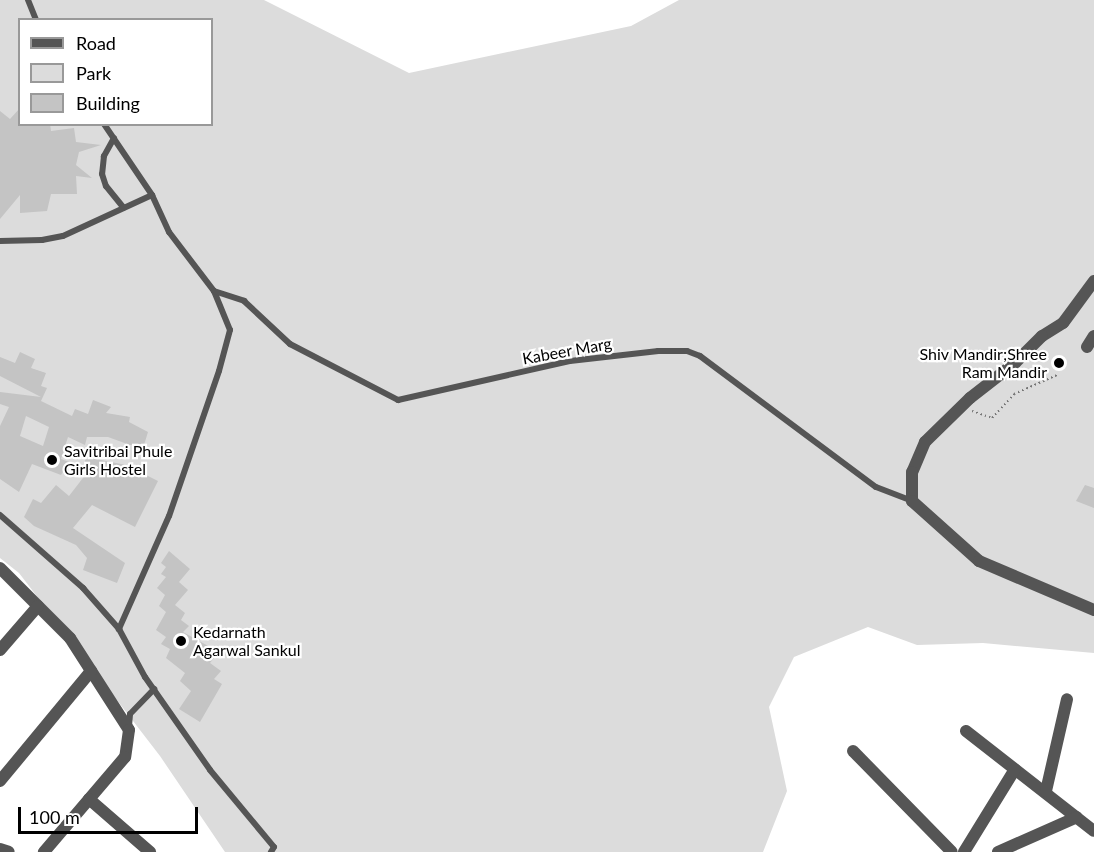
<!DOCTYPE html>
<style>
body{margin:0}
#map{position:relative;width:1094px;height:852px;overflow:hidden;background:#fff;font-family:Lato,sans-serif}
div>[style]{position:absolute}
.green>*{inset:0;background:#dcdcdc}
.building>*{inset:0;background:#c4c4c4}
.path>*{height:2px;margin-top:-1px;transform-origin:0;background:repeating-linear-gradient(90deg,#777 0 1.5px,transparent 0 4.5px)}
.lane>*{height:6px;margin:-3px;padding:0 3px;transform-origin:3px;border-radius:3px;background:#555}
.street>*{height:12px;margin:-6px;padding:0 6px;transform-origin:6px;border-radius:6px;background:#555}
.dots>*{width:16px;height:16px;translate:-50% -50%;box-sizing:border-box;border:3px solid #fff;border-radius:50%}
span{translate:-50% -50%;white-space:nowrap;text-align:center;line-height:1.15;-webkit-text-stroke:4.5px #fff;paint-order:stroke}
.street-label{font-size:16px;color:#000}
.poi-label{font-size:16px;color:#000}
.right{translate:-100% -50%;text-align:right}
.left{translate:0 -50%;text-align:left}
.legend{position:absolute;left:18px;top:18px;width:195px;height:108px;box-sizing:border-box;background:#fff;border:2px solid #999;margin:0;padding:8px 10px;list-style:none;font-size:18px;color:#000}
.legend li{display:flex;align-items:center;gap:12px;height:30px}
.legend b{width:30px;border:2px solid #999}
.scale{position:absolute;left:18px;top:807px;width:180px;height:27px;box-sizing:border-box;border:3px solid #000;border-top:0;padding-left:8px;font-size:18px;line-height:21px;white-space:nowrap;color:#000;-webkit-text-stroke:4px #fff;paint-order:stroke}
</style>
<div id="map">
<div class="green">
<i style="clip-path:polygon(evenodd,0 0,264px 0,409px 73px,631px 26px,679px 0,1094px 0,1094px 653px,983px 643px,917px 645px,868px 627px,794px 657px,769px 707px,787px 791px,763px 852px,225px 852px,160px 756px,19px 573px,0 558px,0 0,20px 20px,212px 20px,212px 124px,20px 124px,20px 20px)"></i>
</div>
<div class="building">
<i style="clip-path:polygon(20px 108px,20px 124px,50px 124px,51px 131px,74px 128px,76px 142px,101px 145px,79px 152px,76px 165px,92px 178px,76px 176px,77px 194px,51px 194px,47px 211px,20px 213px,20px 195px,0 219px,0 111px,10px 119px)"></i>
<i style="clip-path:polygon(evenodd,20px 352px,35px 359px,31px 368px,46px 373px,41px 386px,47px 388px,41px 401px,72px 416px,75px 409px,88px 414px,93px 400px,111px 407px,106px 413px,130px 417px,129px 422px,148px 432px,144px 445px,130px 445px,108px 437px,87px 437px,85px 445px,68px 437px,61px 459px,69px 462px,61px 475px,32px 464px,19px 492px,0 479px,0 426px,9px 407px,0 404px,0 392px,41px 397px,0 376px,0 357px,15px 363px,20px 352px,26px 416px,49px 427px,43px 446px,20px 436px,26px 416px)"></i>
<i style="clip-path:polygon(86px 457px,126px 465px,158px 481px,135px 527px,92px 505px,73px 528px,125px 563px,117px 583px,83px 570px,87px 558px,76px 545px,34px 526px,24px 517px,33px 499px,41px 503px,56px 485px,69px 496px,86px 474px,82px 473px)"></i>
<i style="clip-path:polygon(1085px 485px,1094px 488px,1094px 508px,1076px 501px)"></i>
<i style="clip-path:polygon(169px 551px,190px 569px,179px 582px,188px 590px,175px 605px,185px 613px,181px 620px,189px 626px,183px 632px,219px 652px,210px 663px,221px 671px,214px 679px,222px 684px,200px 722px,179px 709px,191px 691px,180px 681px,185px 673px,166px 658px,170px 649px,161px 644px,166px 637px,156px 630px,166px 612px,159px 606px,165px 595px,157px 588px,166px 577px,161px 574px,166px 567px,161px 563px)"></i>
</div>
<div class="path">
<i style="left:972px;top:411px;width:21px;rotate:19deg"></i>
<i style="left:992px;top:418px;width:33px;rotate:-47deg"></i>
<i style="left:1014px;top:394px;width:47px;rotate:-23.8deg"></i>
</div>
<div class="lane">
<i style="left:28px;top:0;width:22px;rotate:68deg"></i>
<i style="left:104px;top:124px;width:86px;rotate:55.9deg"></i>
<i style="left:152px;top:195px;width:41px;rotate:65.3deg"></i>
<i style="left:169px;top:232px;width:74px;rotate:52.7deg"></i>
<i style="left:214px;top:291px;width:42px;rotate:67.7deg"></i>
<i style="left:230px;top:330px;width:42px;rotate:105deg"></i>
<i style="left:219px;top:371px;width:153px;rotate:109deg"></i>
<i style="left:169px;top:516px;width:124px;rotate:113.9deg"></i>
<i style="left:114px;top:138px;width:21px;rotate:119deg"></i>
<i style="left:104px;top:156px;width:18px;rotate:96deg"></i>
<i style="left:102px;top:174px;width:13px;rotate:72deg"></i>
<i style="left:106px;top:186px;width:28px;rotate:51deg"></i>
<i style="left:0;top:241px;width:42px;rotate:-1.4deg"></i>
<i style="left:42px;top:240px;width:21px;rotate:-11deg"></i>
<i style="left:63px;top:236px;width:98px;rotate:-24.7deg"></i>
<i style="left:214px;top:291px;width:32px;rotate:18deg"></i>
<i style="left:244px;top:301px;width:63px;rotate:43.1deg"></i>
<i style="left:290px;top:344px;width:122px;rotate:27.4deg"></i>
<i style="left:398px;top:400px;width:176px;rotate:-12.8deg"></i>
<i style="left:570px;top:361px;width:89px;rotate:-6.5deg"></i>
<i style="left:658px;top:351px;width:29px"></i>
<i style="left:687px;top:351px;width:14px;rotate:21deg"></i>
<i style="left:700px;top:356px;width:219px;rotate:36.7deg"></i>
<i style="left:876px;top:487px;width:39px;rotate:21deg"></i>
<i style="left:0;top:515px;width:111px;rotate:41.3deg"></i>
<i style="left:83px;top:588px;width:55px;rotate:48.7deg"></i>
<i style="left:119px;top:629px;width:55px;rotate:61.6deg"></i>
<i style="left:145px;top:677px;width:113px;rotate:55deg"></i>
<i style="left:210px;top:770px;width:100px;rotate:50.3deg"></i>
<i style="left:274px;top:847px;width:6px;rotate:121deg"></i>
<i style="left:129px;top:726px;width:12px;rotate:-85deg"></i>
<i style="left:130px;top:714px;width:35px;rotate:-46deg"></i>
</div>
<div class="street">
<i style="left:1094px;top:281px;width:52px;rotate:126.4deg"></i>
<i style="left:1063px;top:323px;width:25px;rotate:148deg"></i>
<i style="left:1042px;top:336px;width:38px;rotate:135deg"></i>
<i style="left:1015px;top:363px;width:57px;rotate:142.1deg"></i>
<i style="left:970px;top:398px;width:63px;rotate:135.6deg"></i>
<i style="left:925px;top:442px;width:33px;rotate:113deg"></i>
<i style="left:912px;top:472px;width:29px;rotate:90deg"></i>
<i style="left:912px;top:501px;width:90px;rotate:41.8deg"></i>
<i style="left:979px;top:561px;width:125px;rotate:23.1deg"></i>
<i style="left:1087px;top:347px;width:13px;rotate:-58deg"></i>
<i style="left:0;top:568px;width:99px;rotate:45deg"></i>
<i style="left:70px;top:638px;width:109px;rotate:57.3deg"></i>
<i style="left:129px;top:730px;width:27px;rotate:98deg"></i>
<i style="left:125px;top:757px;width:125px;rotate:130.5deg"></i>
<i style="left:0;top:650px;width:58px;rotate:-49.2deg"></i>
<i style="left:966px;top:731px;width:162px;rotate:38deg"></i>
<i style="left:853px;top:751px;width:141px;rotate:45.6deg"></i>
<i style="left:0;top:781px;width:143px;rotate:-50.4deg"></i>
<i style="left:1046px;top:791px;width:94px;rotate:-77.1deg"></i>
<i style="left:89px;top:799px;width:81px;rotate:41deg"></i>
<i style="left:0;top:849px;width:9px;rotate:18deg"></i>
<i style="left:964px;top:852px;width:97px;rotate:-58.4deg"></i>
<i style="left:998px;top:852px;width:86px;rotate:-23.9deg"></i>
</div>
<div class="dots">
<i style="left:1059px;top:363px;background:#000"></i>
<i style="left:52px;top:460px;background:#000"></i>
<i style="left:181px;top:641px;background:#000"></i>
</div>
<div class="street-label">
<span style="left:567px;top:351px;rotate:-10deg">Kabeer Marg</span>
</div>
<div class="poi-label">
<span class="right" style="left:1047px;top:363px">Shiv Mandir;Shree<br>Ram Mandir</span>
<span class="left" style="left:64px;top:460px">Savitribai Phule<br>Girls Hostel</span>
<span class="left" style="left:193px;top:641px">Kedarnath<br>Agarwal Sankul</span>
</div>
<ul class="legend">
<li><b style="height:8px;background:#555"></b>Road</li>
<li><b style="height:16px;background:#dcdcdc"></b>Park</li>
<li><b style="height:16px;background:#c4c4c4"></b>Building</li>
</ul>
<div class="scale">100 m</div>
</div>
